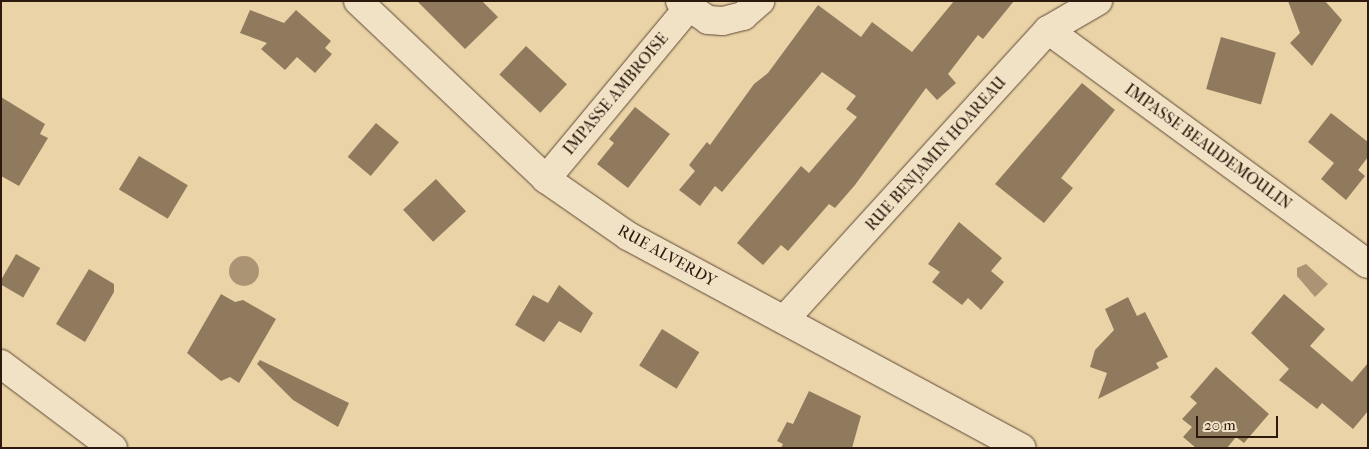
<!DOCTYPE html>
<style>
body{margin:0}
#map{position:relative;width:1369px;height:449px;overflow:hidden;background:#ead3a7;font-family:"IM FELL French Canon",serif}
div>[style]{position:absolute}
.water>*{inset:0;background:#aa9473}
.round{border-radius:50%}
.building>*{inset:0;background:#907a5e;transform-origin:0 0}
.roads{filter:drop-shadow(0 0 1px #5d4835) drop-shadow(0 0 1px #5d4835)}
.minor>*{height:28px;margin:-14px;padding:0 14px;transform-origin:14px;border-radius:14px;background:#f1e2c6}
span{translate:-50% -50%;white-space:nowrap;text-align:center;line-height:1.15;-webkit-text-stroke:4px #f1e2c6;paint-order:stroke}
.street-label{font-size:16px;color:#2e190f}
.frame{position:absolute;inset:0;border:2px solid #2e190f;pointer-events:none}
.scale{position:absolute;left:1196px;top:416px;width:82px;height:22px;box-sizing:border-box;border:2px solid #2e190f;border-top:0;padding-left:6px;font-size:15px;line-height:18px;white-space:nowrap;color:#2e190f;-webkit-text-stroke:4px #f1e2c6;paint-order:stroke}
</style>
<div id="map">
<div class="water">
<i class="round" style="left:229px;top:256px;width:30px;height:30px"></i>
<i style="clip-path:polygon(1306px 264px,1328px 284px,1315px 297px,1297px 276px,1297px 268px)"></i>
</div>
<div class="building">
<i style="clip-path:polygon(417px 1px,482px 1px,498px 17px,465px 49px)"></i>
<i style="clip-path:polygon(954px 1px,1014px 1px,983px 39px,978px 35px,948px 74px,956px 83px,937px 100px,926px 88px,855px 185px,835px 208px,829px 204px,788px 251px,781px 245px,763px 265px,737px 243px,801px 166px,809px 173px,857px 117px,846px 109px,856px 96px,822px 72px,722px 192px,715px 186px,700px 206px,679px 190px,695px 171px,689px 165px,707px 142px,710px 145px,754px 84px,768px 73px,818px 5px,861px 37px,872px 22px,912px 52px)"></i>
<i style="clip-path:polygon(1288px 1px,1325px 1px,1342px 20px,1312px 66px,1290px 43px,1300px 33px)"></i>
<i style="clip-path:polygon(250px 10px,284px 23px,296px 10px,331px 41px,325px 48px,332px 54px,315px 73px,297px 57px,285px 70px,261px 49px,267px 43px,240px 33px)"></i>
<i style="left:1221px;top:37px;width:57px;height:54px;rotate:16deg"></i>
<i style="left:526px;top:46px;width:56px;height:39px;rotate:43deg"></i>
<i style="clip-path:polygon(1082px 83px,1115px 110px,1061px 178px,1073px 188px,1044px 223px,995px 184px)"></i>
<i style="clip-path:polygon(1px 97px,45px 124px,40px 134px,48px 138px,19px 186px,1px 176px)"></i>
<i style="clip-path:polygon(635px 107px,670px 134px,628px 188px,597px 164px,614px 143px,609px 139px)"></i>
<i style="clip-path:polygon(1331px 113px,1368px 142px,1368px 157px,1358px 170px,1365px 176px,1346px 200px,1321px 179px,1334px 163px,1308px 142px)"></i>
<i style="left:376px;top:123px;width:30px;height:44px;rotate:40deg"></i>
<i style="left:139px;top:156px;width:57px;height:39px;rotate:31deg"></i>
<i style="left:436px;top:179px;width:44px;height:45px;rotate:47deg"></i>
<i style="clip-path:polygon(959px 222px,1002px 258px,991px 271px,1004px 282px,981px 310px,968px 298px,962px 305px,932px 282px,940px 272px,928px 264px)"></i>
<i style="left:16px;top:254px;width:28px;height:34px;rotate:30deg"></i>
<i style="clip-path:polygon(89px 269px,114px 284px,114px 292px,85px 342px,56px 324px)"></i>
<i style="clip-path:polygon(559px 285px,593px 313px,581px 333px,559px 321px,544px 342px,515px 325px,533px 295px,548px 303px)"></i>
<i style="clip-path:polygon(221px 294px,235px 302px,243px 300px,276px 319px,239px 383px,230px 377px,221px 381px,187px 353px)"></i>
<i style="clip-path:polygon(1284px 294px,1325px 329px,1310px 346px,1352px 382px,1368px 363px,1368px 411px,1353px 429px,1322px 403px,1317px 409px,1279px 380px,1289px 369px,1251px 333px)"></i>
<i style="clip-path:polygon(1128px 297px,1137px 316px,1145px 312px,1168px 357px,1156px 363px,1159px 368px,1098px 399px,1107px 373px,1090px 367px,1095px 350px,1114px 330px,1105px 309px)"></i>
<i style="left:662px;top:329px;width:44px;height:43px;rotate:32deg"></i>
<i style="clip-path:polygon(260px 360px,349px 403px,338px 427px,293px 400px,257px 364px)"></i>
<i style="clip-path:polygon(1216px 367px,1269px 414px,1244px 443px,1236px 437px,1227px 448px,1196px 448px,1183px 437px,1192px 427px,1182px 419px,1197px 403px,1190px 397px)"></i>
<i style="clip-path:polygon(809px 391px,861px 416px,852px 448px,781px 448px,783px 444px,777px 441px,787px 422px,793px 424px)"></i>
</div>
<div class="roads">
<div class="minor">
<i style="left:358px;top:1px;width:259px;rotate:43.4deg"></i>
<i style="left:546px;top:179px;width:100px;rotate:34.8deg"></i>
<i style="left:628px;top:236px;width:447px;rotate:28.3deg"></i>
<i style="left:680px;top:1px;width:34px;rotate:34deg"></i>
<i style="left:708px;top:20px;width:15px;rotate:4deg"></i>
<i style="left:723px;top:21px;width:21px;rotate:-14deg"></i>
<i style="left:743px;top:16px;width:23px;rotate:-41deg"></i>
<i style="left:1048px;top:30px;width:396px;rotate:36.2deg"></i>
<i style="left:546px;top:179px;width:221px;rotate:-50.3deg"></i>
<i style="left:784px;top:320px;width:392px;rotate:-47.7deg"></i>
<i style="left:1048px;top:30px;width:58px;rotate:-30.1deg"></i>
<i style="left:1px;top:364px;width:140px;rotate:36.9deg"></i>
</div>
</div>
<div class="street-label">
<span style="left:616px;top:94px;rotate:-50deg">IMPASSE AMBROISE</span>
<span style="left:1208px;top:147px;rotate:36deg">IMPASSE BEAUDEMOULIN</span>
<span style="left:936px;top:154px;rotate:-48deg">RUE BENJAMIN HOAREAU</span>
<span style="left:667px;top:256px;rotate:29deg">RUE ALVERDY</span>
</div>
<div class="frame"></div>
<div class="scale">20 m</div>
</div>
